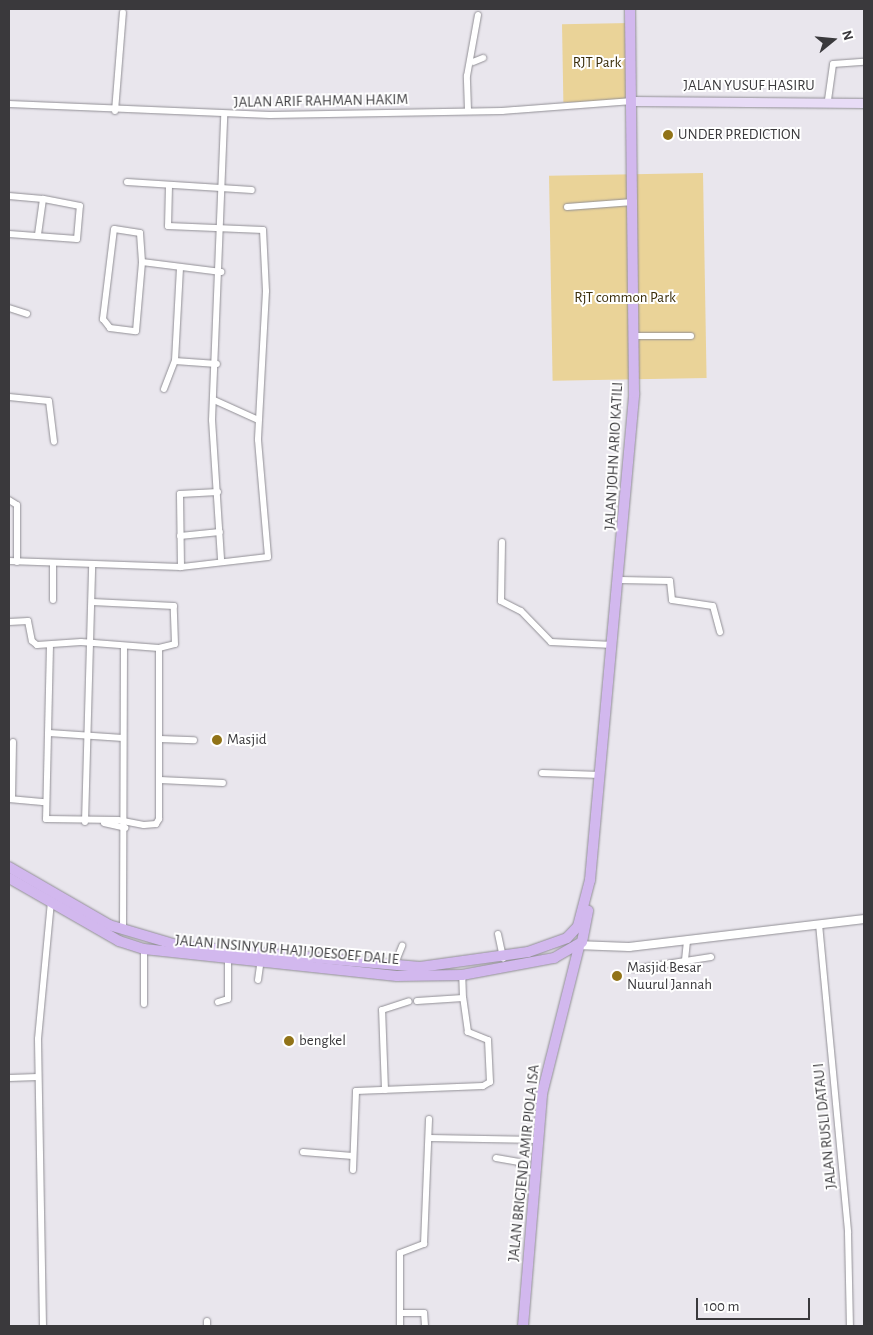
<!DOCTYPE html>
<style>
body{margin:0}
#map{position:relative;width:873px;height:1335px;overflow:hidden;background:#e9e6ed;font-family:"Alegreya Sans",sans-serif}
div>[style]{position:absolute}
.green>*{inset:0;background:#ead398;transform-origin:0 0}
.roads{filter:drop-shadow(0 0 1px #918f95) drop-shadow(0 0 1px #918f95)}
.minor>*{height:6px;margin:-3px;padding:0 3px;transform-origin:3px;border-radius:3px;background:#fff}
.tertiary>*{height:8px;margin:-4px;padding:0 4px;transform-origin:4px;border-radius:4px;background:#fff}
.secondary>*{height:9px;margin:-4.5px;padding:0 4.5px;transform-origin:4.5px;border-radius:4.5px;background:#e8dcf6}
.primary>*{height:10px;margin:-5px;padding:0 5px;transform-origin:5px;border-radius:5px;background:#d2b8ee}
.dots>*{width:14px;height:14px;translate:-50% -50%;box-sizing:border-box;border:2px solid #fff;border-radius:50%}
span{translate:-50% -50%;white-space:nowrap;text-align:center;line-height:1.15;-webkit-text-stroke:4px #fff;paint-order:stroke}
.park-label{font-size:15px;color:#3b2e0b}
.street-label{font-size:15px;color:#3a393c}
.poi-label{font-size:15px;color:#3a393c}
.left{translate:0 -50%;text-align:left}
.frame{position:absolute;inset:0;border:10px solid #3a393c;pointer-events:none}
.north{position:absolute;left:808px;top:15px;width:50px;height:50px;-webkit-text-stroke:4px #fff;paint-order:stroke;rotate:73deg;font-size:14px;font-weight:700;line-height:20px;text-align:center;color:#3a393c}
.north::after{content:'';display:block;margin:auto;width:18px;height:22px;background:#3a393c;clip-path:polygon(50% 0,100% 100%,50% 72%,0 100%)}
.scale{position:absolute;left:696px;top:1298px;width:114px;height:22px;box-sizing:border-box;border:2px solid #3a393c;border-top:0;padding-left:6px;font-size:15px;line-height:18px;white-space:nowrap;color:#3a393c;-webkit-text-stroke:4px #fff;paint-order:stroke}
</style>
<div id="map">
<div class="green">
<i style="left:630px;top:23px;width:78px;height:68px;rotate:89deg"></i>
<i style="left:703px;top:173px;width:205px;height:154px;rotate:89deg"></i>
</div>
<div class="roads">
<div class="minor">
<i style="left:473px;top:62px;width:11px;rotate:-22deg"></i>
<i style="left:828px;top:100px;width:36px;rotate:-82deg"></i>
<i style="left:833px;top:64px;width:31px;rotate:-4deg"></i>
<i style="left:9px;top:104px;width:261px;rotate:2.4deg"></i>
<i style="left:270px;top:115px;width:232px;rotate:-1deg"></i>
<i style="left:502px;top:111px;width:131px;rotate:-4.4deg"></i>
<i style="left:468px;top:110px;width:34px;rotate:-92deg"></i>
<i style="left:467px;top:76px;width:62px;rotate:-79.8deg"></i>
<i style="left:115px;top:111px;width:99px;rotate:-85.4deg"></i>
<i style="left:127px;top:182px;width:125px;rotate:3.7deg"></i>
<i style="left:169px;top:186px;width:40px;rotate:91.4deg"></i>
<i style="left:168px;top:226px;width:95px;rotate:2.4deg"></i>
<i style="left:263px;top:230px;width:61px;rotate:87.2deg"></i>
<i style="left:266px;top:291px;width:149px;rotate:93.1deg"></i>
<i style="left:258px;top:440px;width:117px;rotate:85.1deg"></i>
<i style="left:268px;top:557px;width:88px;rotate:173.4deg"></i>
<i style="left:9px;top:196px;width:34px;rotate:5deg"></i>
<i style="left:43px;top:199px;width:37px;rotate:98deg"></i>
<i style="left:567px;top:207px;width:66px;rotate:-4.3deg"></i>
<i style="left:9px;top:234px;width:68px;rotate:4.2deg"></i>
<i style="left:77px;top:239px;width:33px;rotate:-85deg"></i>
<i style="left:80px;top:206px;width:38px;rotate:-169deg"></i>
<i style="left:142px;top:262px;width:29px;rotate:-94deg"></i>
<i style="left:140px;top:233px;width:26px;rotate:-171deg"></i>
<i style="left:114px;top:229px;width:91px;rotate:97deg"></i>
<i style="left:103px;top:319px;width:11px;rotate:52deg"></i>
<i style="left:110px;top:328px;width:26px;rotate:7deg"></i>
<i style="left:136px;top:331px;width:69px;rotate:-85deg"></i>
<i style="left:142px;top:262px;width:80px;rotate:7.2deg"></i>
<i style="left:180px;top:268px;width:93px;rotate:93.1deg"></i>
<i style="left:175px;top:361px;width:42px;rotate:4.1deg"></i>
<i style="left:9px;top:308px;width:19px;rotate:18deg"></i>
<i style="left:634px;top:336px;width:57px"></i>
<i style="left:164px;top:389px;width:30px;rotate:-69deg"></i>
<i style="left:9px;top:397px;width:40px;rotate:5.7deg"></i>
<i style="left:49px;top:401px;width:41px;rotate:83deg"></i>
<i style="left:214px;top:400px;width:48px;rotate:24.4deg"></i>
<i style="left:9px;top:500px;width:9px;rotate:32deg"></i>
<i style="left:17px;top:505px;width:57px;rotate:90deg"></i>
<i style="left:180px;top:536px;width:40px;rotate:-5.7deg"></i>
<i style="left:502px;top:542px;width:59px;rotate:91deg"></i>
<i style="left:501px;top:601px;width:22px;rotate:27deg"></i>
<i style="left:521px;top:611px;width:43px;rotate:45.9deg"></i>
<i style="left:551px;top:642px;width:62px;rotate:2.8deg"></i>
<i style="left:221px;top:559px;width:139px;rotate:-93.7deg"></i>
<i style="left:212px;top:420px;width:305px;rotate:-87.7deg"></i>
<i style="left:9px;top:561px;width:172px;rotate:2deg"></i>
<i style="left:181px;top:567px;width:73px;rotate:-90.8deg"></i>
<i style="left:180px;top:494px;width:38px;rotate:-3deg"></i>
<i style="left:620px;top:580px;width:50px;rotate:1.1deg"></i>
<i style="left:670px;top:581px;width:19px;rotate:84deg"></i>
<i style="left:672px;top:600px;width:41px;rotate:8.3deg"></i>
<i style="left:713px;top:606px;width:27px;rotate:75deg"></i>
<i style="left:53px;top:600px;width:36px;rotate:-90deg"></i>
<i style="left:9px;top:622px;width:19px;rotate:-3deg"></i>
<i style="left:28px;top:621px;width:20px;rotate:79deg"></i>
<i style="left:32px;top:641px;width:6px;rotate:39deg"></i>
<i style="left:37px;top:645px;width:44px;rotate:-3.9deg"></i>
<i style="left:81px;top:642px;width:78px;rotate:4.4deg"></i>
<i style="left:159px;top:648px;width:16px;rotate:-14deg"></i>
<i style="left:175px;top:644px;width:38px;rotate:-92deg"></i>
<i style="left:174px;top:606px;width:82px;rotate:-177.2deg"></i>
<i style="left:50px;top:645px;width:174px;rotate:91.3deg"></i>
<i style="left:46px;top:819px;width:72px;rotate:0.8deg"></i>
<i style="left:118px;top:820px;width:26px;rotate:11deg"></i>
<i style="left:144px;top:825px;width:12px;rotate:-5deg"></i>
<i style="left:156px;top:824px;width:6px;rotate:-59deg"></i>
<i style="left:159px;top:819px;width:171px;rotate:-90deg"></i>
<i style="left:49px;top:733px;width:74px;rotate:3.9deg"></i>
<i style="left:160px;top:739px;width:34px;rotate:2deg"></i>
<i style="left:542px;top:773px;width:59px;rotate:1.9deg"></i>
<i style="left:160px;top:780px;width:63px;rotate:2.7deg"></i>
<i style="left:9px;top:799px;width:36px;rotate:5deg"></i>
<i style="left:12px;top:799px;width:57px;rotate:-89deg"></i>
<i style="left:85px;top:822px;width:255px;rotate:-88.4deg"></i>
<i style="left:104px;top:823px;width:22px;rotate:13deg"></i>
<i style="left:819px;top:924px;width:310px;rotate:84.6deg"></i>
<i style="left:848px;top:1233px;width:93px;rotate:88.8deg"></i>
<i style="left:123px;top:930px;width:283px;rotate:-89.8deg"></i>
<i style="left:498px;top:934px;width:25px;rotate:78deg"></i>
<i style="left:144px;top:949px;width:55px;rotate:90deg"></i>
<i style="left:685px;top:960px;width:20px;rotate:-84deg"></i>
<i style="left:394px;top:966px;width:22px;rotate:-68deg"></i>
<i style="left:634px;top:969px;width:78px;rotate:-8.9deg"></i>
<i style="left:258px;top:980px;width:15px;rotate:-82deg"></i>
<i style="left:417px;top:1001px;width:46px;rotate:-3.7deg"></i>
<i style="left:463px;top:998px;width:23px;rotate:-92deg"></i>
<i style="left:218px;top:1002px;width:10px;rotate:-17deg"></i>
<i style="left:228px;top:999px;width:38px;rotate:-90deg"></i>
<i style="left:9px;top:1078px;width:29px;rotate:-2deg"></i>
<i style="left:385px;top:1090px;width:80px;rotate:-92.1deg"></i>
<i style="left:382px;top:1010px;width:28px;rotate:-18deg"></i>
<i style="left:429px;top:1138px;width:110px;rotate:1deg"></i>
<i style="left:303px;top:1152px;width:50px;rotate:4.6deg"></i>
<i style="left:496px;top:1158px;width:22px;rotate:10deg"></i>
<i style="left:518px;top:1162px;width:11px;rotate:56deg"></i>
<i style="left:524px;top:1171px;width:12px;rotate:5deg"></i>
<i style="left:353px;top:1170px;width:79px;rotate:-87.8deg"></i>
<i style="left:356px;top:1091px;width:127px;rotate:-2.3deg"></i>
<i style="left:483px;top:1086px;width:8px;rotate:-30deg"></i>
<i style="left:490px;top:1082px;width:42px;rotate:-92.7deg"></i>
<i style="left:488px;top:1040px;width:22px;rotate:-158deg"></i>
<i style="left:468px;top:1032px;width:34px;rotate:-98deg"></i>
<i style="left:43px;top:1326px;width:287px;rotate:-91deg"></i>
<i style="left:38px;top:1039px;width:139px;rotate:-84.6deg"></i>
<i style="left:207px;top:1326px;width:5px;rotate:-90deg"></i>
<i style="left:400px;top:1326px;width:13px;rotate:-90deg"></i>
<i style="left:425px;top:1326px;width:13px;rotate:-94deg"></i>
<i style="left:424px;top:1313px;width:24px;rotate:180deg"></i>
<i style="left:400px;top:1313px;width:60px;rotate:-90deg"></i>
<i style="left:400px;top:1253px;width:26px;rotate:-21deg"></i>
<i style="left:424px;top:1244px;width:125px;rotate:-87.7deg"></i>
</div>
<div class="tertiary">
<i style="left:576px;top:945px;width:53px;rotate:2.2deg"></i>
<i style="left:629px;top:947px;width:237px;rotate:-6.8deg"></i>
</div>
<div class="secondary">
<i style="left:633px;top:101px;width:231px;rotate:0.5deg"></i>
</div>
<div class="primary">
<i style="left:9px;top:867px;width:116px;rotate:30.1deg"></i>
<i style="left:109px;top:925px;width:74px;rotate:16.5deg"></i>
<i style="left:180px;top:946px;width:241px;rotate:5deg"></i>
<i style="left:420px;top:967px;width:109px;rotate:-7.9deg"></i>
<i style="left:528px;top:952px;width:41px;rotate:-19.7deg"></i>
<i style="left:567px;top:938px;width:16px;rotate:-47deg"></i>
<i style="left:578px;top:926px;width:48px;rotate:-75.4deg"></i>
<i style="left:590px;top:880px;width:489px;rotate:-84.8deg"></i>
<i style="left:634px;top:393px;width:384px;rotate:-90.6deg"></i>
<i style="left:9px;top:878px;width:127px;rotate:29.8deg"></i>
<i style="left:119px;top:941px;width:26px;rotate:18deg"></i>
<i style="left:144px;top:949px;width:254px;rotate:6.1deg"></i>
<i style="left:397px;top:976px;width:65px;rotate:-0.9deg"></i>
<i style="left:462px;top:975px;width:94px;rotate:-10.5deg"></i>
<i style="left:554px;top:958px;width:32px;rotate:-30deg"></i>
<i style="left:582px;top:942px;width:32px;rotate:-79deg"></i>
<i style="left:523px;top:1326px;width:233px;rotate:-85.3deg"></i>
<i style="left:542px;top:1094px;width:152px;rotate:-75.9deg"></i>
</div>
</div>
<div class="dots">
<i style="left:668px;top:135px;background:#917318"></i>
<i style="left:217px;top:740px;background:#917318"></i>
<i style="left:617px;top:976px;background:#917318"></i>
<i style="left:289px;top:1041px;background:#917318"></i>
</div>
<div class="park-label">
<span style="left:597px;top:63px">RJT Park</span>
<span style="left:625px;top:298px">RjT common Park</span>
</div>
<div class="street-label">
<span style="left:749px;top:86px">JALAN YUSUF HASIRU</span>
<span style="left:321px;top:101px;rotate:-1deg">JALAN ARIF RAHMAN HAKIM</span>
<span style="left:614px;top:456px;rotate:-87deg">JALAN JOHN ARIO KATILI</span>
<span style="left:287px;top:950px;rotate:5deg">JALAN INSINYUR HAJI JOESOEF DALIE</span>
<span style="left:825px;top:1126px;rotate:-96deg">JALAN RUSLI DATAU I</span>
<span style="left:524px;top:1163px;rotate:-84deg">JALAN BRIGJEND AMIR PIOLA ISA</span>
</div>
<div class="poi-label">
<span class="left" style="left:678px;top:135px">UNDER PREDICTION</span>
<span class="left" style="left:227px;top:740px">Masjid</span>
<span class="left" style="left:627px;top:976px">Masjid Besar<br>Nuurul Jannah</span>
<span class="left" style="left:299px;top:1041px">bengkel</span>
</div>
<div class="frame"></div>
<div class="north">N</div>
<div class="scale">100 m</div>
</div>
